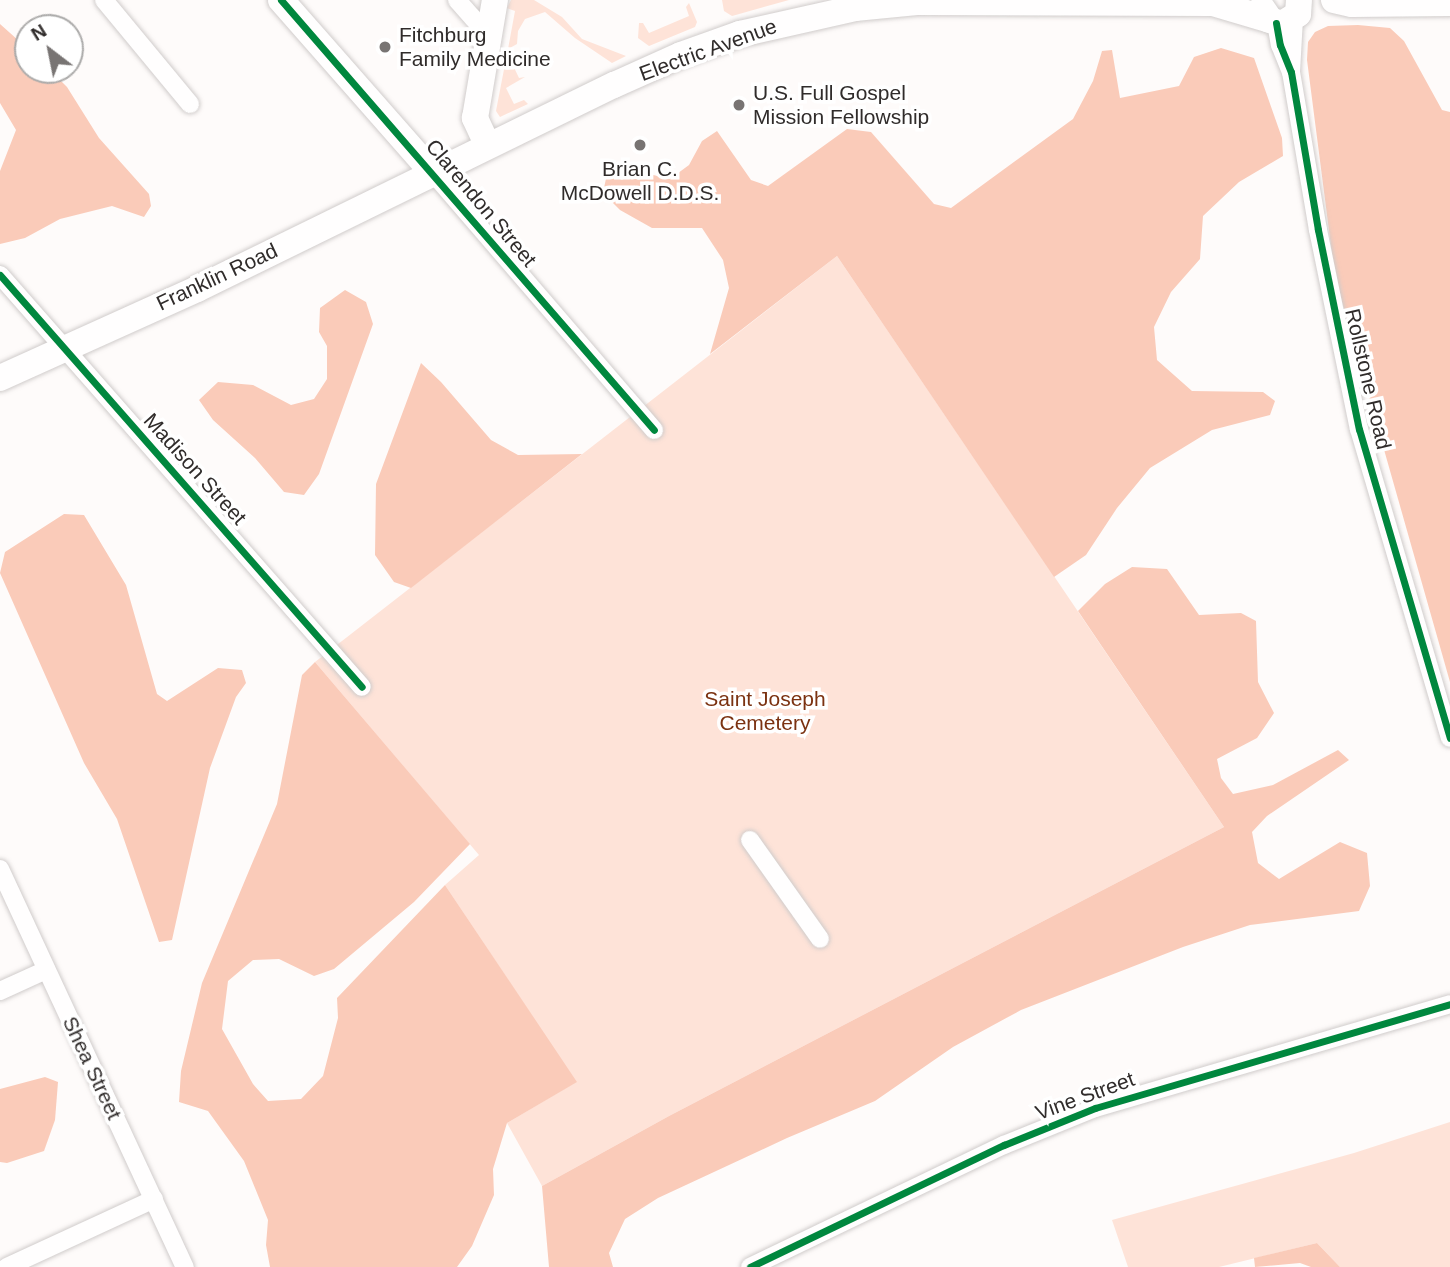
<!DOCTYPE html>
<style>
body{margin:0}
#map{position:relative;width:1450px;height:1267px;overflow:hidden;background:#fefbfa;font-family:Arial,sans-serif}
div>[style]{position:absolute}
.green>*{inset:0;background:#fee3d8}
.forest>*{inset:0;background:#facbb9}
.roads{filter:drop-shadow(0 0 2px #d0cccb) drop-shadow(0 0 2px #d0cccb)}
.street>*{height:18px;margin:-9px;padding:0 9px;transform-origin:9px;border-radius:9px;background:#fffefe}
.secondary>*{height:26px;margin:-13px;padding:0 13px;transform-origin:13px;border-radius:13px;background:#fffefe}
.cycleway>*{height:7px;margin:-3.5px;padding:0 3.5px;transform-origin:3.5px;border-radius:3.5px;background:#00873e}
.dots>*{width:19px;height:19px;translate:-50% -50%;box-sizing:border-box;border:4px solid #fff;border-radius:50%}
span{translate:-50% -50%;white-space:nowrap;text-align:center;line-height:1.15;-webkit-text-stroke:7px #fff;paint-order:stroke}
.poi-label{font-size:21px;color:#302c2b}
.left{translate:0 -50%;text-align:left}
.street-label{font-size:21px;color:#302c2b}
.park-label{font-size:21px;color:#7b3211}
.north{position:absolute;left:14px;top:14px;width:70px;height:70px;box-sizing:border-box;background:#fff;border:2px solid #acabaa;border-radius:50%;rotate:328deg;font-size:19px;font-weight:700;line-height:28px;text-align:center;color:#302c2b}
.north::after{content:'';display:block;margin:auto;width:24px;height:32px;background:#787473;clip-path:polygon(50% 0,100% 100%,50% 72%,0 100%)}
</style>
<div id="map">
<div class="green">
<i style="clip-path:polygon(511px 0,534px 0,562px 17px,582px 39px,626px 56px,612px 63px,575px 38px,545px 12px,525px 19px,518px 31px,517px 44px,508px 49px,515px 11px,507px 8px)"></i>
<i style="clip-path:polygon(722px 0,789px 0,732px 16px,724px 11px)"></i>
<i style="clip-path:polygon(689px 3px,697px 22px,695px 27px,649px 46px,638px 38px,639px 23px,643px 23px,649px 33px,689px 16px,686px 7px)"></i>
<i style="clip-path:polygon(510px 59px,519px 78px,525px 77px,506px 88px,514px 104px,524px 100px,528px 104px,500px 117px,496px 111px,505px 64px)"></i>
<i style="clip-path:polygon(837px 256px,1224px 827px,669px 1116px,542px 1186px,507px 1123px,576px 1082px,445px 885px,479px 855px,315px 662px)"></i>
<i style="clip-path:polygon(1450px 1122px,1450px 1267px,1340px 1267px,1317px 1243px,1219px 1267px,1128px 1267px,1112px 1220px,1354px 1153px)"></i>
</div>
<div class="forest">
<i style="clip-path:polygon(0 24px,28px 49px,28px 70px,50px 70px,67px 87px,99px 138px,149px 194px,151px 206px,144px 217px,112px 206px,60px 219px,25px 238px,0 244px,0 171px,16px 130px,0 103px)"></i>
<i style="clip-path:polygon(1358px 25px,1390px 28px,1404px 41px,1442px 110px,1450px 112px,1450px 682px,1335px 277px,1307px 60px,1308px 42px,1315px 32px,1328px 26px)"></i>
<i style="clip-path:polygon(1221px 48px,1254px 58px,1282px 138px,1283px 156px,1239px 182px,1203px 216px,1200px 259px,1171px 292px,1154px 327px,1157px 360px,1192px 391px,1263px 392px,1275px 401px,1270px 415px,1212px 430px,1150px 468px,1117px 508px,1086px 555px,1054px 577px,837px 256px,710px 354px,729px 288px,723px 260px,702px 228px,652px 228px,620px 210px,603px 193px,610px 159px,645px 173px,670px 179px,689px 165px,702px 141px,717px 131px,751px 180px,768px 186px,847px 129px,871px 132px,934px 204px,951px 208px,1073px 119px,1093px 81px,1102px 51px,1112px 50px,1120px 98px,1179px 86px,1194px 57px)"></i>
<i style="clip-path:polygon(345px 290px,366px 302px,373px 324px,319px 474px,304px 495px,284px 492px,255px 458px,213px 420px,199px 400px,218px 382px,253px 385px,291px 405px,314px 399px,327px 379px,327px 346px,319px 332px,320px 308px)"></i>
<i style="clip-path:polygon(421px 363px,441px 382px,491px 440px,518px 455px,582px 454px,411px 588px,394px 582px,375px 555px,376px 484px)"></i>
<i style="clip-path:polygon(64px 514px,84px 515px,126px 585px,157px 694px,167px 701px,218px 668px,242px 670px,246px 683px,236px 697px,210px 768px,172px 940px,159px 942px,117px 819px,84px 763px,0 573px,5px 552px)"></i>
<i style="clip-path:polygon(1132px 567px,1167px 569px,1199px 615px,1241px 613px,1256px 621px,1258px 682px,1274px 713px,1257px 738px,1217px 759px,1221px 778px,1233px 794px,1273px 785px,1338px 750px,1349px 760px,1267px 816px,1252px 832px,1258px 863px,1279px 879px,1340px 842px,1367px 853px,1370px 886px,1359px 911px,1250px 925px,1183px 947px,1021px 1010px,953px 1047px,875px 1101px,787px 1138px,658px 1198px,625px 1219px,609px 1253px,613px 1267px,549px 1267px,542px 1186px,669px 1116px,1224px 827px,1078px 611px,1105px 584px)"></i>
<i style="clip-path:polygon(315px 662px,470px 844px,414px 902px,334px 969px,314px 976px,279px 959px,253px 960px,228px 981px,222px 1029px,253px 1084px,268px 1101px,301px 1099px,323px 1076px,338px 1018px,337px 998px,445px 885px,577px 1082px,507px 1123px,493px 1169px,494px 1195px,472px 1246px,457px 1267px,270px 1267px,266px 1245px,268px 1220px,244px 1161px,208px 1111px,179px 1102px,181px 1071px,202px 983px,277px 804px,302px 675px)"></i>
<i style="clip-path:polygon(45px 1077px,58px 1082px,55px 1120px,44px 1151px,7px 1163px,0 1162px,0 1089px)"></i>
<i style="clip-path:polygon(1317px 1243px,1340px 1267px,1311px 1267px,1300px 1263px,1255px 1267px,1254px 1258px)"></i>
</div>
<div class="roads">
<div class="street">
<i style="left:104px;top:0;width:135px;rotate:50.4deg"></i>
<i style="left:457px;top:0;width:47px;rotate:48.5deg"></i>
<i style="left:1276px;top:23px;width:22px;rotate:80deg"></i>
<i style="left:1280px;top:45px;width:29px;rotate:68deg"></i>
<i style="left:1291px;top:72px;width:160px;rotate:80.3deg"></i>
<i style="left:1318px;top:230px;width:203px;rotate:78.4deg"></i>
<i style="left:1359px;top:429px;width:322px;rotate:73.6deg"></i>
<i style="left:1291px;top:72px;width:53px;rotate:-86.8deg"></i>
<i style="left:433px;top:173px;width:339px;rotate:49.3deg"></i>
<i style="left:0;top:275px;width:548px;rotate:48.7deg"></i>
<i style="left:750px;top:840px;width:121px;rotate:54.7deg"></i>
<i style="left:0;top:869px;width:439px;rotate:65.1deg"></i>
<i style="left:0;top:991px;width:51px;rotate:-24.5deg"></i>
<i style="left:7px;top:1267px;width:162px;rotate:-24.8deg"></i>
<i style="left:750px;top:1267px;width:282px;rotate:-25.7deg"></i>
<i style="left:1004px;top:1145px;width:98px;rotate:-22.1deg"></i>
<i style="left:1095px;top:1108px;width:370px;rotate:-16.3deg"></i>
</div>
<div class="secondary">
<i style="left:281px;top:0;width:230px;rotate:48.7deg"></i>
<i style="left:1334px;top:0;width:18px;rotate:13deg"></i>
<i style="left:1352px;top:4px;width:98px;rotate:-0.6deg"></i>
<i style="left:1262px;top:8px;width:14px;rotate:56deg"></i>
<i style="left:1270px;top:20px;width:13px;rotate:18deg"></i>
<i style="left:1282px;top:24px;width:19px;rotate:-32deg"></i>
<i style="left:1298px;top:14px;width:14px;rotate:-86deg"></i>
<i style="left:487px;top:144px;width:29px;rotate:-115deg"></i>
<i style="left:475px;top:118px;width:120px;rotate:-80.4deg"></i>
<i style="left:0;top:378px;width:216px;rotate:-24.3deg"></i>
<i style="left:197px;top:289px;width:464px;rotate:-26.1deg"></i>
<i style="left:614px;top:85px;width:73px;rotate:-24.1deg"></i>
<i style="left:681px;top:55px;width:63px;rotate:-19.6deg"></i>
<i style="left:740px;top:34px;width:118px;rotate:-12.7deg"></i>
<i style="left:855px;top:8px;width:62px;rotate:-5.5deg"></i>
<i style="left:917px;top:2px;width:296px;rotate:0.2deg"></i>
<i style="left:1213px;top:3px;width:59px;rotate:16.6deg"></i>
</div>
</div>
<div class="cycleway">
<i style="left:281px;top:0;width:569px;rotate:49.06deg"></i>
<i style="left:1276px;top:23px;width:22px;rotate:80deg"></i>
<i style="left:1280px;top:45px;width:29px;rotate:68deg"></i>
<i style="left:1291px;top:72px;width:160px;rotate:80.3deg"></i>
<i style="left:1318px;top:230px;width:203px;rotate:78.4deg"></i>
<i style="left:1359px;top:429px;width:322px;rotate:73.6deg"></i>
<i style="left:0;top:275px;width:548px;rotate:48.7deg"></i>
<i style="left:750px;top:1267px;width:282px;rotate:-25.7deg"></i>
<i style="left:1004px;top:1145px;width:98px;rotate:-22.1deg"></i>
<i style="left:1095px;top:1108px;width:370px;rotate:-16.3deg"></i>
</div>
<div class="dots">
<i style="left:385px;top:47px;background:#787473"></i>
<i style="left:739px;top:105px;background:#787473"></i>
<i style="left:640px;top:145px;background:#787473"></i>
</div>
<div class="poi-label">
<span class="left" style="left:399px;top:47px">Fitchburg<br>Family Medicine</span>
<span class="left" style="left:753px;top:105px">U.S. Full Gospel<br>Mission Fellowship</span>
<span style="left:640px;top:181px">Brian C.<br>McDowell D.D.S.</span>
</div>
<div class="street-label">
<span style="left:708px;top:50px;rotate:-20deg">Electric Avenue</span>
<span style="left:481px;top:203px;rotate:50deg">Clarendon Street</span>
<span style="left:217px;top:277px;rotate:-25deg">Franklin Road</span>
<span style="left:1368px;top:379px;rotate:77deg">Rollstone Road</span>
<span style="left:195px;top:469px;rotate:48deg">Madison Street</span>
<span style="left:92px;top:1068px;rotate:65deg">Shea Street</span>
<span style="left:1085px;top:1096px;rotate:-20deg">Vine Street</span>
</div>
<div class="park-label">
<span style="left:765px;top:711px">Saint Joseph<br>Cemetery</span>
</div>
<div class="north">N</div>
</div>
